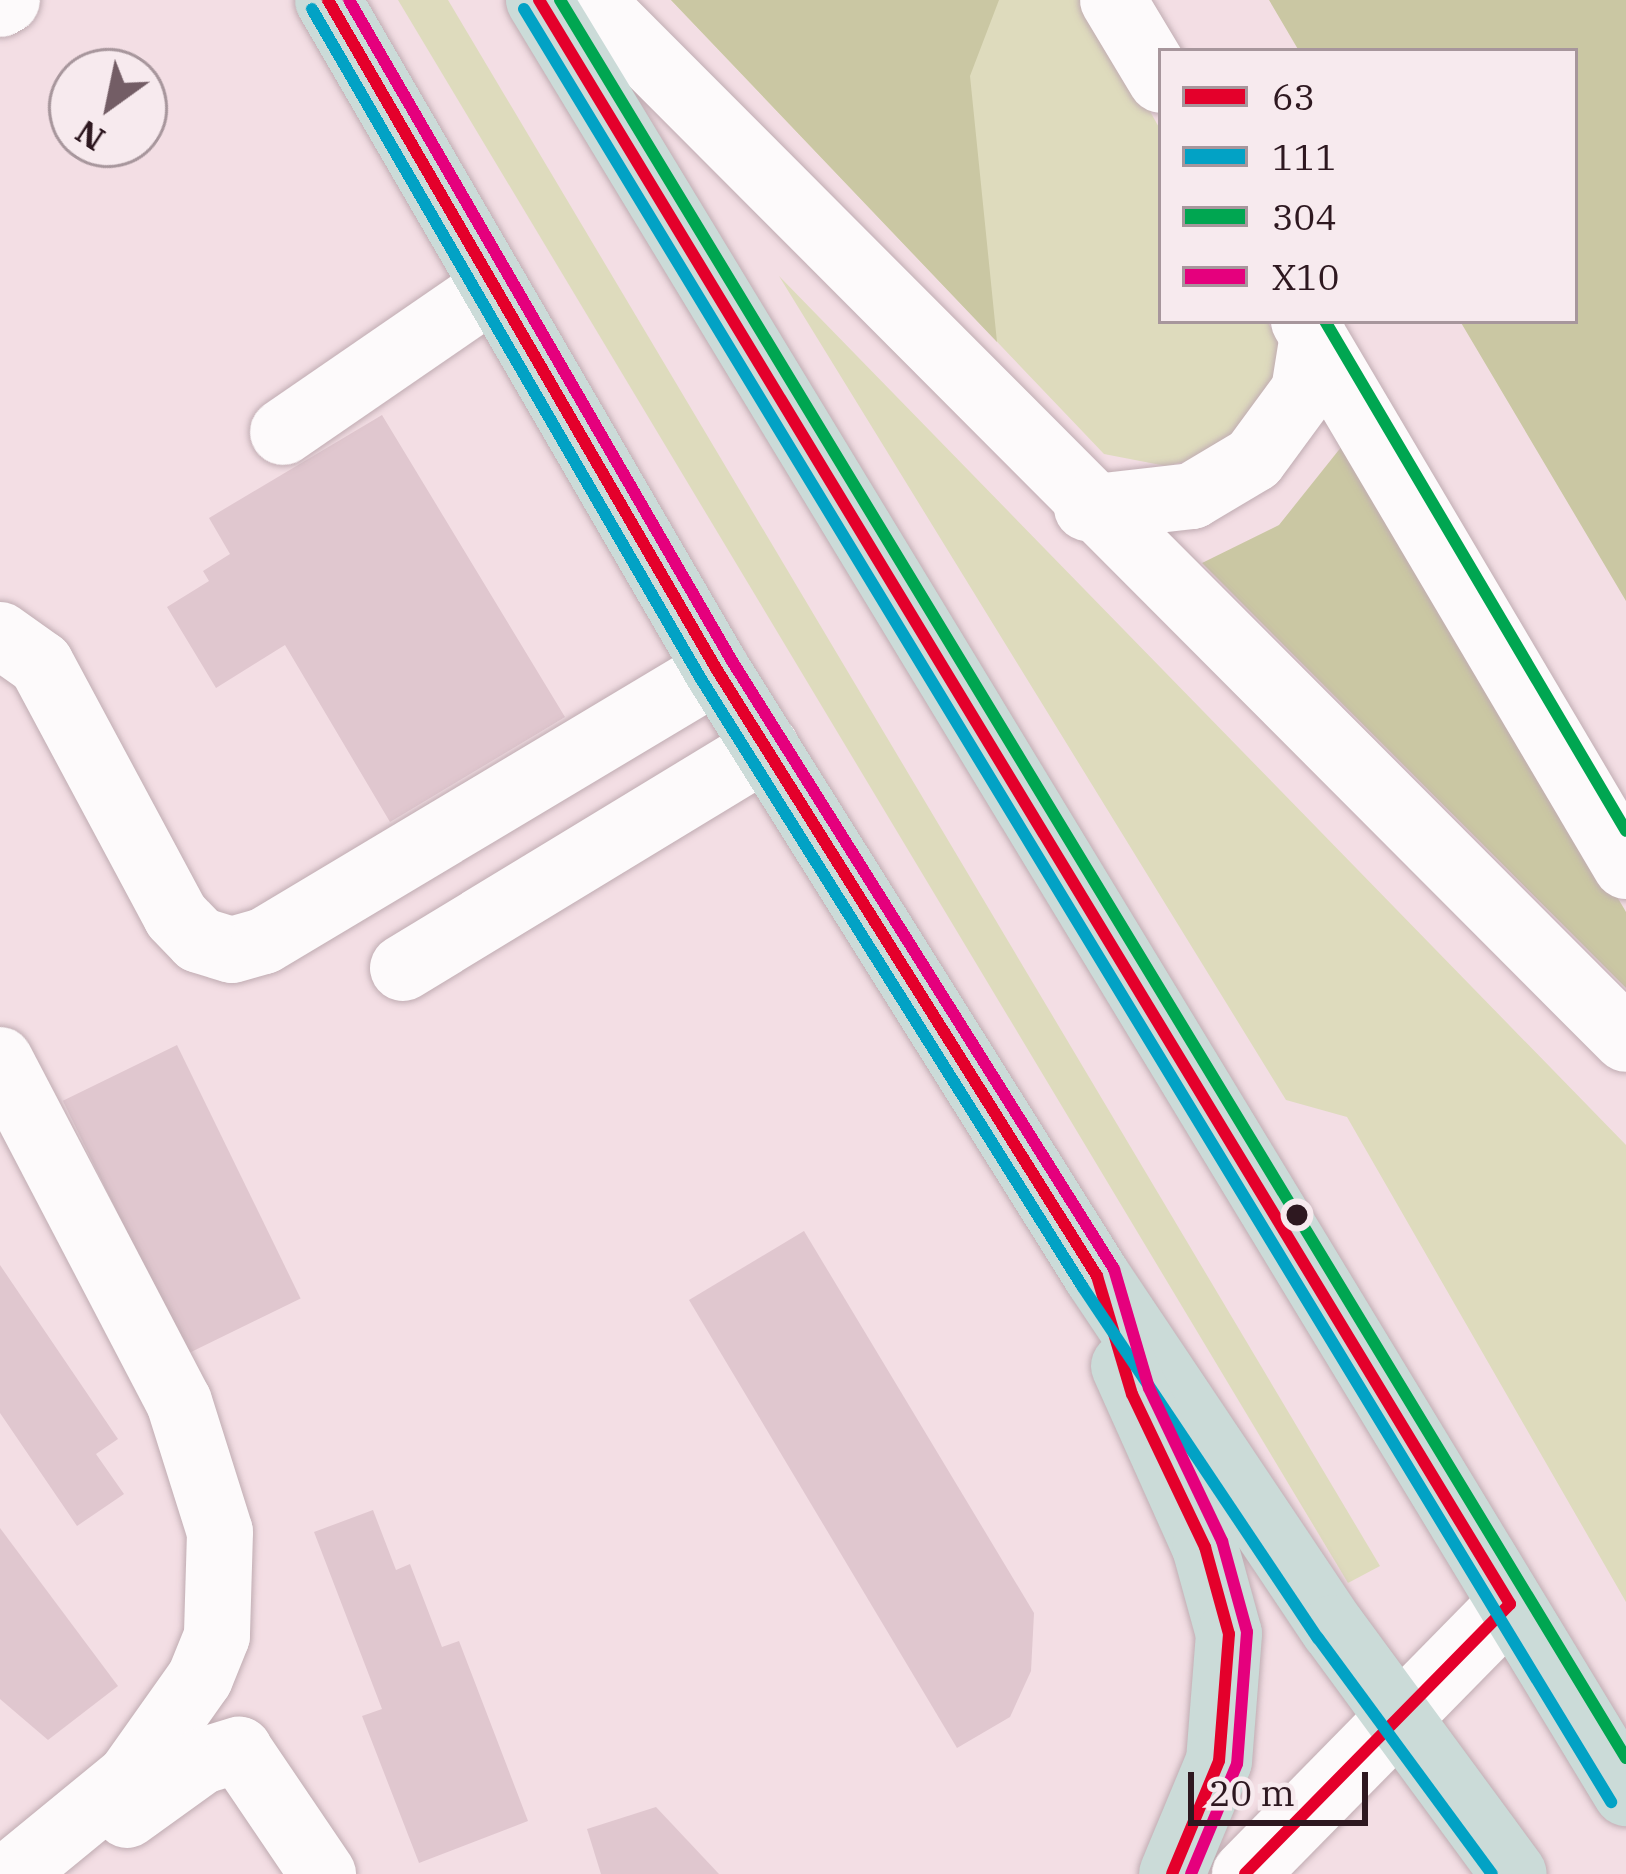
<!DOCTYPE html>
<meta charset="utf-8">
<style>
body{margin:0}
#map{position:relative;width:1626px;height:1874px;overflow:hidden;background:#f3dee4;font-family:"IBM Plex Serif",serif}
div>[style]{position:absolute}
.green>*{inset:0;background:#dedbbd}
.forest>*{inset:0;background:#cac7a3}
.building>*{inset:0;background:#e0c7cf;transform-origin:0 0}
.roads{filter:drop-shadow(0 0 3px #c0acb2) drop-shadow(0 0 3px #c0acb2)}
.minor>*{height:66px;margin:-33px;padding:0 33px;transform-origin:33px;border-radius:33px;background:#fdfafb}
.highway>*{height:66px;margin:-33px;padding:0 33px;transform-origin:33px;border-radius:33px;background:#cbdbd8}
.bus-1>*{height:12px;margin:-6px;padding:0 6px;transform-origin:6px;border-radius:6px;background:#e4002b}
.bus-2>*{height:12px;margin:-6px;padding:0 6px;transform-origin:6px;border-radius:6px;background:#02a2c5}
.bus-3>*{height:12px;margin:-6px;padding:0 6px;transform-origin:6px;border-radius:6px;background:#00a651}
.bus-4>*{height:12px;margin:-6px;padding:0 6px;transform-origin:6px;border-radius:6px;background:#e5007d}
.dots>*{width:33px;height:33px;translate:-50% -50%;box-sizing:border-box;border:6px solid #f7eaee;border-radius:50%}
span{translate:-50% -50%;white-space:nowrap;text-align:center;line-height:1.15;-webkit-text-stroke:10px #f7eaee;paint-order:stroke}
.legend{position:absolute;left:1158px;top:48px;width:420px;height:276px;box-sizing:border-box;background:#f7eaee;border:3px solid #a7969c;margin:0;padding:15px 21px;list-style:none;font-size:36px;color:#2e1820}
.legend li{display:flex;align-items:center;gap:24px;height:60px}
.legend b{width:60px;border:3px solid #a7969c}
.north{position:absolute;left:48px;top:48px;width:120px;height:120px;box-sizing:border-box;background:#f7eaee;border:3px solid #a7969c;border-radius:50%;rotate:213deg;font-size:33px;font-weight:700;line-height:48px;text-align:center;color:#2e1820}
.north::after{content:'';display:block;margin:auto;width:42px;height:54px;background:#735d65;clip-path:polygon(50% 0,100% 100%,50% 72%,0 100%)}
.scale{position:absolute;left:1188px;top:1772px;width:180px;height:54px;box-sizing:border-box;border:6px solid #2e1820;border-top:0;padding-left:15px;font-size:36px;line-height:42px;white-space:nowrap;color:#2e1820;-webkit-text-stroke:9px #f7eaee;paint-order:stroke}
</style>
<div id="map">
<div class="green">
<i style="clip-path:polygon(398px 0,448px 0,1380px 1566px,1348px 1583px)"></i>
<i style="clip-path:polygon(671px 0,1088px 0,1161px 131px,1161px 321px,1267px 321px,1288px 358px,1219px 454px,1166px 466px,1104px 454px)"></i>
<i style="clip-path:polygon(779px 276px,1626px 1145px,1626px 1602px,1347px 1117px,1286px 1100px)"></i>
</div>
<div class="forest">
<i style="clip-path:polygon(671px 0,999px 0,970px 76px,997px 342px)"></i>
<i style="clip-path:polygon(1269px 0,1626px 0,1626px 601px,1460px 321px,1575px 321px,1575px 51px,1299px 51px)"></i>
<i style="clip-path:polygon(1350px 436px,1626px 912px,1626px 988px,1202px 563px,1279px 525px)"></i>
</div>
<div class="building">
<i style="clip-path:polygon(382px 415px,565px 717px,390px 822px,285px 645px,216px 688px,167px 607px,209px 581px,203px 571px,230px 554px,209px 518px)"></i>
<i style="left:177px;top:1045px;width:282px;height:127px;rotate:64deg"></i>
<i style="clip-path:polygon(804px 1231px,1034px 1613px,1031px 1671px,1010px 1717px,957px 1748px,689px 1300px)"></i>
<i style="clip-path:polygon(0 1265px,118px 1439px,96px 1454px,124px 1494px,77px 1526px,0 1413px)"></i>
<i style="clip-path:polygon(373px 1510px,396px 1570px,410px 1564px,442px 1647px,459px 1641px,528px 1821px,419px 1863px,362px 1716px,382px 1709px,314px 1532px)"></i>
<i style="clip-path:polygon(0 1528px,118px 1686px,48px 1740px,0 1699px)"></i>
<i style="clip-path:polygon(656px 1807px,719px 1874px,601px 1874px,587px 1829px)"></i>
</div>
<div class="roads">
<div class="minor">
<i style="left:590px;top:0;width:1467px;rotate:45.08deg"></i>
<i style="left:1113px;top:0;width:93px;rotate:59deg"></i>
<i style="left:0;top:4px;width:8px;rotate:-30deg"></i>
<i style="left:1304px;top:321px;width:633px;rotate:59.42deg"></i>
<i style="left:283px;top:432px;width:256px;rotate:-34.5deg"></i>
<i style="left:1087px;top:508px;width:106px;rotate:-6.5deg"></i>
<i style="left:1192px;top:496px;width:72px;rotate:-30.8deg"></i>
<i style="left:1254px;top:459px;width:84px;rotate:-53.7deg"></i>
<i style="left:1304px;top:391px;width:57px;rotate:-80.9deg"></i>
<i style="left:0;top:635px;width:50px;rotate:35.3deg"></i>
<i style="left:41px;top:664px;width:286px;rotate:61.8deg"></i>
<i style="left:176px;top:916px;width:33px;rotate:46deg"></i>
<i style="left:199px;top:940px;width:34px;rotate:17deg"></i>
<i style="left:232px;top:950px;width:33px;rotate:-16deg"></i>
<i style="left:264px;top:941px;width:528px;rotate:-30.89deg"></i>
<i style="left:403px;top:968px;width:425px;rotate:-31.3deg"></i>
<i style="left:0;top:1060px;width:386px;rotate:62.4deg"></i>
<i style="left:179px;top:1402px;width:136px;rotate:72.5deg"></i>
<i style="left:220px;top:1532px;width:104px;rotate:91.7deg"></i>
<i style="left:217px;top:1636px;width:45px;rotate:112deg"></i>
<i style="left:200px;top:1678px;width:121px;rotate:125.3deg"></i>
<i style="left:130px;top:1777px;width:153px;rotate:140.6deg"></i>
<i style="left:127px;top:1815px;width:92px;rotate:-35.8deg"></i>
<i style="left:202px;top:1761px;width:39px;rotate:-17deg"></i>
<i style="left:239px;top:1750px;width:150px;rotate:55.9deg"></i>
<i style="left:1245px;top:1874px;width:378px;rotate:-45.5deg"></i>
</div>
<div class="highway">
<i style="left:328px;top:0;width:775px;rotate:59.86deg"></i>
<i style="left:717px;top:670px;width:715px;rotate:57.91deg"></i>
<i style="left:1097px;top:1276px;width:424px;rotate:56.2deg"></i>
<i style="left:1333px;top:1628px;width:305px;rotate:53.7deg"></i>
<i style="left:539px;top:0;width:2097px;rotate:58.77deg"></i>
<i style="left:1124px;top:1366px;width:198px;rotate:65.9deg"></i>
<i style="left:1205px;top:1547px;width:90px;rotate:74.6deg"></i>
<i style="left:1229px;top:1634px;width:127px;rotate:94.5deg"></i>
<i style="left:1219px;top:1761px;width:122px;rotate:112.6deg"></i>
</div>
</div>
<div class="bus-1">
<i style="left:328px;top:0;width:775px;rotate:59.86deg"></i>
<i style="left:717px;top:670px;width:715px;rotate:57.91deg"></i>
<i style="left:1097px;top:1276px;width:123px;rotate:73.5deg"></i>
<i style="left:1132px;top:1394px;width:170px;rotate:64.5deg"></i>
<i style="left:1205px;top:1547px;width:90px;rotate:74.6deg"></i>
<i style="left:1229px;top:1634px;width:127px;rotate:94.5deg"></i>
<i style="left:1219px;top:1761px;width:122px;rotate:112.6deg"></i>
<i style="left:539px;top:0;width:1875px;rotate:58.81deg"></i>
<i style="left:1510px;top:1604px;width:378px;rotate:134.5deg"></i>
</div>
<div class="bus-2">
<i style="left:312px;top:9px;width:775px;rotate:59.86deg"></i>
<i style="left:701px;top:679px;width:717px;rotate:57.88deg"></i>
<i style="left:1082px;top:1286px;width:424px;rotate:56.2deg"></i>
<i style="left:1318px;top:1638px;width:293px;rotate:53.6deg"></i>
<i style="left:524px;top:9px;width:2097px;rotate:58.77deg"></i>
</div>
<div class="bus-3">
<i style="left:560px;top:0;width:2056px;rotate:58.77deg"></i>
<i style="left:1325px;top:321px;width:592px;rotate:59.45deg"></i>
</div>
<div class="bus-4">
<i style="left:349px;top:0;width:764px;rotate:59.91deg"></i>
<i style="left:732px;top:661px;width:718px;rotate:57.86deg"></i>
<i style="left:1114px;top:1269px;width:124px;rotate:73.6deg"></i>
<i style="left:1149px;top:1388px;width:170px;rotate:64.5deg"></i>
<i style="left:1222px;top:1541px;width:94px;rotate:74.6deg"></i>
<i style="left:1247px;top:1632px;width:132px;rotate:94.3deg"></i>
<i style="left:1237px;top:1764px;width:119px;rotate:112.7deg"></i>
</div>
<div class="dots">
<i style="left:1297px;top:1215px;background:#2e1820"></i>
</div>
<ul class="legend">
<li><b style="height:15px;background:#e4002b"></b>63</li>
<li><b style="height:15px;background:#02a2c5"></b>111</li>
<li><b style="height:15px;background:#00a651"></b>304</li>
<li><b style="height:15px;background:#e5007d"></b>Х10</li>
</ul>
<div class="north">N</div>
<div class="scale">20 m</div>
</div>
